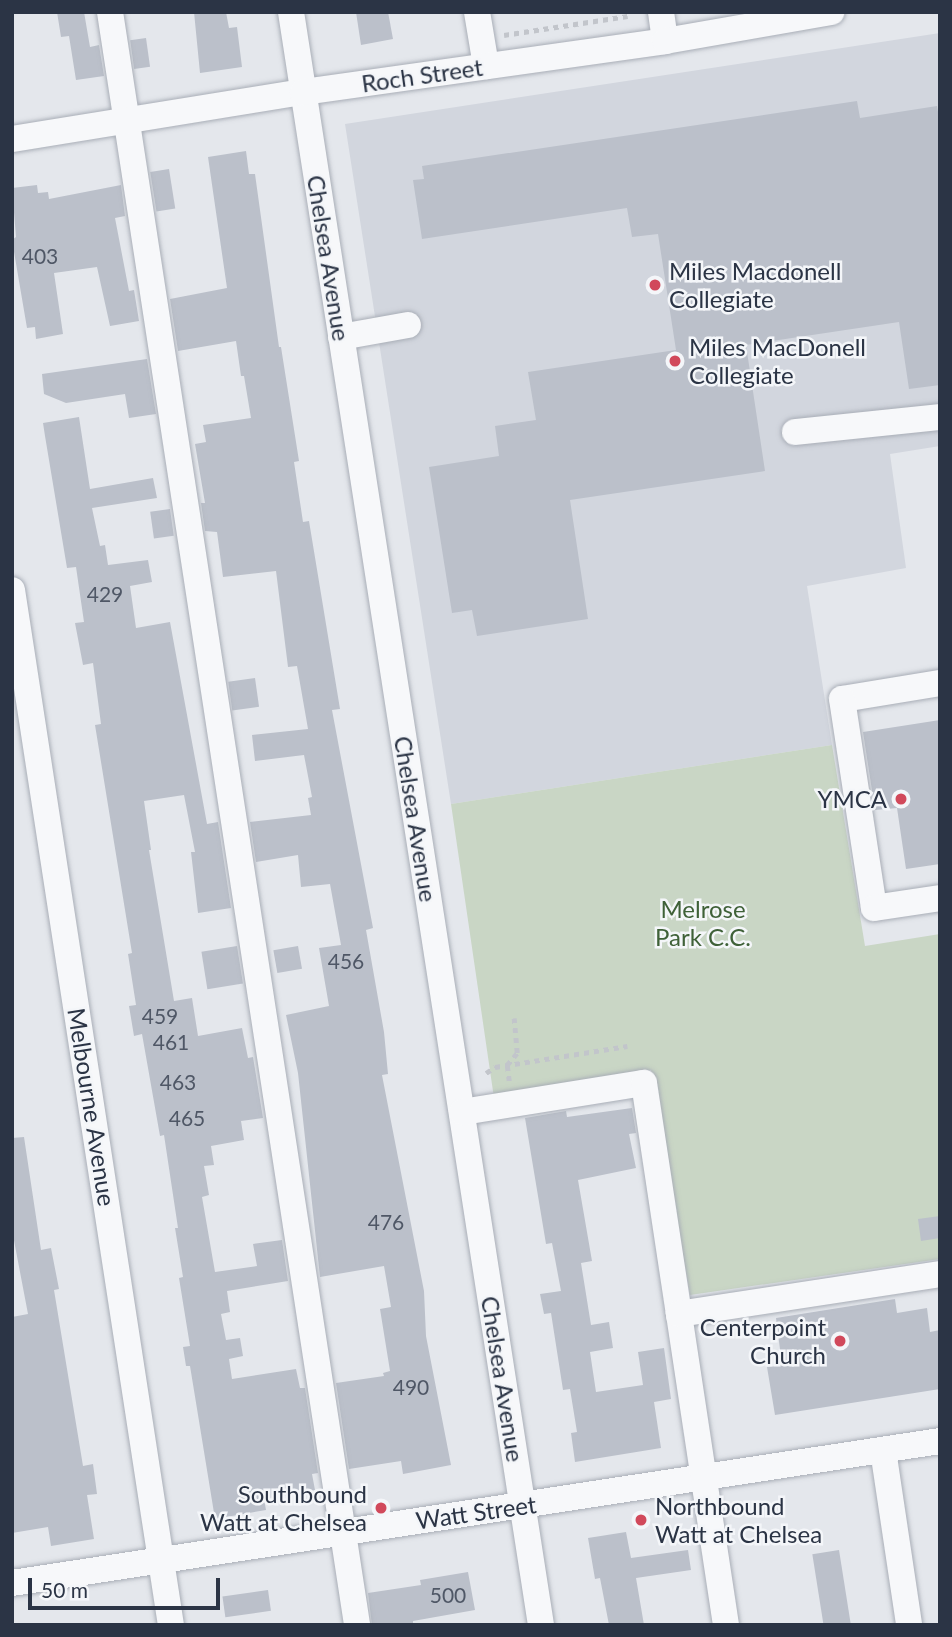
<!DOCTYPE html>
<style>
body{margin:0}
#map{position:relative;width:952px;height:1637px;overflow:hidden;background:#e4e7ec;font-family:Lato,sans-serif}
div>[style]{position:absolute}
.built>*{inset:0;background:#d2d6de}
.green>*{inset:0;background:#c9d6c5}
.building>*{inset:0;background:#bbc0ca;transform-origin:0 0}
.path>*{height:4.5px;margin-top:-2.25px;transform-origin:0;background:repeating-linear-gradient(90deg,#c2c5cb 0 5px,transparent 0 10px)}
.roads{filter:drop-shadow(0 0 2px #a9aeb7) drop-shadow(0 0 2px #a9aeb7)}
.minor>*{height:26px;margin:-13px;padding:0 13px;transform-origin:13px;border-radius:13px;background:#f7f8fa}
.dots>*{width:19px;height:19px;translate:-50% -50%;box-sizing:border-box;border:4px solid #f4f6f9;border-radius:50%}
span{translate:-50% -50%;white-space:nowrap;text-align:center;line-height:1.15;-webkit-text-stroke:5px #f4f6f9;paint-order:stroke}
.number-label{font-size:21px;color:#4f5766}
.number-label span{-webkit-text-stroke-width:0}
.street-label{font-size:24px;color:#2b3445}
.poi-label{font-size:24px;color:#2b3445}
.left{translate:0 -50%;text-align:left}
.right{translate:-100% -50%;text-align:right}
.park-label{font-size:24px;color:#3f6138}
.frame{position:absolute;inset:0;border:14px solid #2b3445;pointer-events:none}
.scale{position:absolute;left:28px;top:1578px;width:192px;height:32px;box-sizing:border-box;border:4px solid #2b3445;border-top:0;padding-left:9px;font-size:21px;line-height:24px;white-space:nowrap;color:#2b3445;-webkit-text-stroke:5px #f4f6f9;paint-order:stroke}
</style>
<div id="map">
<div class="built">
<i style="clip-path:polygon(940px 33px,940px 446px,890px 454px,906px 568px,807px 586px,832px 745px,451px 804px,345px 124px)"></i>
</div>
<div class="green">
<i style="clip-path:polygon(832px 745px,865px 946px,940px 934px,940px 1259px,690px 1295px,651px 1070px,494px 1098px,451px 804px)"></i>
</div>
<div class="building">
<i style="clip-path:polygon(57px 12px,84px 12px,90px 47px,99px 45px,104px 76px,76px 80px,69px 36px,61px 37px)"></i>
<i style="clip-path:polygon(194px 12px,226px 12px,229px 28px,237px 27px,242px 67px,200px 73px)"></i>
<i style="clip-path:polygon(356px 12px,388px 12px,393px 39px,361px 45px)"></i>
<i style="left:146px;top:38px;width:29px;height:16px;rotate:82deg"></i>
<i style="clip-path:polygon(857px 101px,860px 118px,937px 106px,940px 124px,940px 385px,909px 389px,899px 322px,746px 345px,765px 471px,570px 500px,588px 619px,477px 636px,472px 610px,452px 613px,429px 467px,499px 456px,495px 426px,536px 420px,528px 372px,676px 350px,658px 234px,632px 237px,627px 208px,422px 239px,413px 180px,424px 179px,422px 166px)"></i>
<i style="clip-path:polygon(246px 151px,249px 174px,255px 174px,279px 347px,281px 347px,299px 461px,294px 462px,303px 522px,309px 521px,340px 709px,332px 710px,373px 928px,366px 930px,384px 1032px,388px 1074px,382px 1075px,424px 1291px,426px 1336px,451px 1465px,403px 1474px,401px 1461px,349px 1469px,336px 1383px,384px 1376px,383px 1373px,390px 1371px,380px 1309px,391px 1307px,384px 1266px,320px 1277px,298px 1073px,286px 1015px,329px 1006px,319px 948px,341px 945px,330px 884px,301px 887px,298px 855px,256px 862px,250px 822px,311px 815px,308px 798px,312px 797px,304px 755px,255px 761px,252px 735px,308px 729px,297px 666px,288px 667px,276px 571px,223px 577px,217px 532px,205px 531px,201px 503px,205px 503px,195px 444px,206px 442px,203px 425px,251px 418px,244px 376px,241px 376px,236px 341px,178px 351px,170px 299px,227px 288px,208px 157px)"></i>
<i style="left:169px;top:169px;width:40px;height:19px;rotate:81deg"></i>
<i style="clip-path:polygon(37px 185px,38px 193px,48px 192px,49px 199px,121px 185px,125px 216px,115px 218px,129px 291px,134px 290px,139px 321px,110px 326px,97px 267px,54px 273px,63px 334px,36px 339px,35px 327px,27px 328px,12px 240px,16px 237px,12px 188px)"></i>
<i style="clip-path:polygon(147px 359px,156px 414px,129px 418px,125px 394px,66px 403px,44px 394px,42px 374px)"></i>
<i style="clip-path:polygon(79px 417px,90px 489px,153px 478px,157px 498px,92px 508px,100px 546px,105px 545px,108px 565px,148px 560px,152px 582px,130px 586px,136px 628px,170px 622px,207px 824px,218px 822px,231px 908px,198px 913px,191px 852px,195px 852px,184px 795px,144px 801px,151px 850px,149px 850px,174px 1001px,192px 998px,198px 1036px,242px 1028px,248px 1058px,253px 1057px,263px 1118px,241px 1121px,244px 1140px,211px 1146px,214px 1165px,204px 1166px,209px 1195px,202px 1197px,215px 1272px,257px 1266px,253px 1244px,282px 1240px,288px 1281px,227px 1291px,230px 1312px,221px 1314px,226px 1340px,240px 1338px,243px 1356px,229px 1359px,232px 1379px,296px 1369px,300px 1388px,305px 1388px,318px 1473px,312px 1474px,315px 1490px,264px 1499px,266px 1510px,215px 1519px,190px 1366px,186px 1366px,183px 1347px,190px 1346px,179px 1278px,183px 1277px,175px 1228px,178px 1228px,164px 1135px,160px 1136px,142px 1034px,134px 1036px,129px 1006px,136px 1005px,128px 954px,132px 953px,95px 725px,101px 724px,93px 663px,83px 665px,75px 623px,84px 622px,76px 567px,67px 568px,45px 436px,43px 423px)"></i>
<i style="left:170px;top:509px;width:27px;height:20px;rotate:82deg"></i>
<i style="left:255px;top:678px;width:29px;height:27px;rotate:82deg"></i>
<i style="clip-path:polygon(940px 720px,940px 864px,906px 869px,897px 808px,875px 810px,863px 732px)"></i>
<i style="left:237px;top:946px;width:38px;height:36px;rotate:81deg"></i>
<i style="left:298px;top:946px;width:23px;height:25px;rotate:80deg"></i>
<i style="clip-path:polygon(632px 1108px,636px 1133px,629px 1134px,636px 1168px,578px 1180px,592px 1261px,581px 1263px,591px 1325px,609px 1322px,613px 1348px,590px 1352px,596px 1392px,643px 1385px,638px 1352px,664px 1348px,671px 1399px,654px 1402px,661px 1448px,575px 1462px,571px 1433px,577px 1432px,570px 1389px,563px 1390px,551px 1313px,544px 1314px,540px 1294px,561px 1291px,552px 1243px,546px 1244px,525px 1118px,566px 1111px,567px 1117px)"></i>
<i style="clip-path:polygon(24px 1137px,41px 1250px,51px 1248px,59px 1289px,54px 1290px,83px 1466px,93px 1464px,97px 1494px,87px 1495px,94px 1539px,51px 1546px,48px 1527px,12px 1533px,12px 1317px,28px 1314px,12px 1230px,12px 1138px)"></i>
<i style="clip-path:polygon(940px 1216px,940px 1238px,921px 1241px,918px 1219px)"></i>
<i style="clip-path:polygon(895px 1299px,897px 1313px,927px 1308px,930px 1332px,940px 1330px,940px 1389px,775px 1415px,767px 1367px,782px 1365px,776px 1318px)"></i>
<i style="clip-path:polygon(626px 1532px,631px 1558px,688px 1550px,691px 1570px,636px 1578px,644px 1625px,609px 1625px,600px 1578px,595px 1579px,588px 1538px)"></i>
<i style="left:839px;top:1550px;width:76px;height:27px;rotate:81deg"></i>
<i style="clip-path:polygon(468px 1572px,475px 1610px,413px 1621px,413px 1625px,372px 1625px,368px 1593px,421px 1585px,420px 1580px)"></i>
<i style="left:268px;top:1590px;width:21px;height:46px;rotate:82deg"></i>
</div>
<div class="path">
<i style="left:504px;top:35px;width:125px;rotate:-8.7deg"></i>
<i style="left:486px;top:1073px;width:11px;rotate:-34deg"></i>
<i style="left:495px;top:1067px;width:134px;rotate:-9deg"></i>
<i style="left:509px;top:1081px;width:16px;rotate:-97deg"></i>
<i style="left:507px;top:1065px;width:16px;rotate:-50deg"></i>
<i style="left:517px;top:1053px;width:35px;rotate:-95deg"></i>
</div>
<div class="roads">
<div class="minor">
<i style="left:110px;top:12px;width:1632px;rotate:81.29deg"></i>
<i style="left:291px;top:12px;width:1632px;rotate:81.19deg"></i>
<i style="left:477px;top:12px;width:55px;rotate:80.5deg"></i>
<i style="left:661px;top:12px;width:29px;rotate:82deg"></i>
<i style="left:12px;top:139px;width:295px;rotate:-9.2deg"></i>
<i style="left:303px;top:92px;width:366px;rotate:-8deg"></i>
<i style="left:665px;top:41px;width:169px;rotate:-9.9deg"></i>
<i style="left:341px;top:337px;width:68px;rotate:-10.2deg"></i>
<i style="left:795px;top:432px;width:146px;rotate:-5.9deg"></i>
<i style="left:12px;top:590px;width:1047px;rotate:81.27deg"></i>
<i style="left:940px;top:683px;width:99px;rotate:170.7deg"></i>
<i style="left:842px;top:699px;width:211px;rotate:81.3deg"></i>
<i style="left:874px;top:908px;width:67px;rotate:-8.6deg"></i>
<i style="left:462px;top:1112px;width:184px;rotate:-9.1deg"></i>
<i style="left:644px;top:1083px;width:234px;rotate:81.4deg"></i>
<i style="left:883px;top:1450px;width:177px;rotate:81.5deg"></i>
<i style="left:12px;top:1583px;width:939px;rotate:-8.7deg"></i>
<i style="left:726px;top:1625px;width:315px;rotate:-98.6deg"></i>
<i style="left:679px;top:1314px;width:264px;rotate:-8.7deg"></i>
</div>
</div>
<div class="dots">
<i style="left:655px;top:285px;background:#d1495b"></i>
<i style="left:675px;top:361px;background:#d1495b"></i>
<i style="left:901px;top:799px;background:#d1495b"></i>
<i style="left:840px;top:1341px;background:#d1495b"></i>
<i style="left:381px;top:1508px;background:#d1495b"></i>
<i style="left:641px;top:1520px;background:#d1495b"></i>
</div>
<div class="number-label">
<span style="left:40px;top:256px">403</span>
<span style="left:105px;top:594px">429</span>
<span style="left:346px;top:961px">456</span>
<span style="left:160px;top:1016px">459</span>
<span style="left:171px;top:1042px">461</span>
<span style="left:178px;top:1082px">463</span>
<span style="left:187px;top:1118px">465</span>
<span style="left:386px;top:1222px">476</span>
<span style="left:411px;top:1387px">490</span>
<span style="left:448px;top:1595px">500</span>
</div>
<div class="street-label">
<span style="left:422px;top:75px;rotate:-8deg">Roch Street</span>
<span style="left:329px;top:258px;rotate:81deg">Chelsea Avenue</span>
<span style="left:416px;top:819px;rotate:81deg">Chelsea Avenue</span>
<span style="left:92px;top:1107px;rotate:81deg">Melbourne Avenue</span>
<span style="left:503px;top:1379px;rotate:81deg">Chelsea Avenue</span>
<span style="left:476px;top:1512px;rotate:-8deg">Watt Street</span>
</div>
<div class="poi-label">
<span class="left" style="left:669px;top:285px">Miles Macdonell<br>Collegiate</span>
<span class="left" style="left:689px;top:361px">Miles MacDonell<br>Collegiate</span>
<span class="right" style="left:887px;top:799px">YMCA</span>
<span class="right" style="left:826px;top:1341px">Centerpoint<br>Church</span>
<span class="right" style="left:367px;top:1508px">Southbound<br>Watt at Chelsea</span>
<span class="left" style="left:655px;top:1520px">Northbound<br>Watt at Chelsea</span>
</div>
<div class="park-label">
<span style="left:703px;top:923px">Melrose<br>Park C.C.</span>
</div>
<div class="frame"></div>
<div class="scale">50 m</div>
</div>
